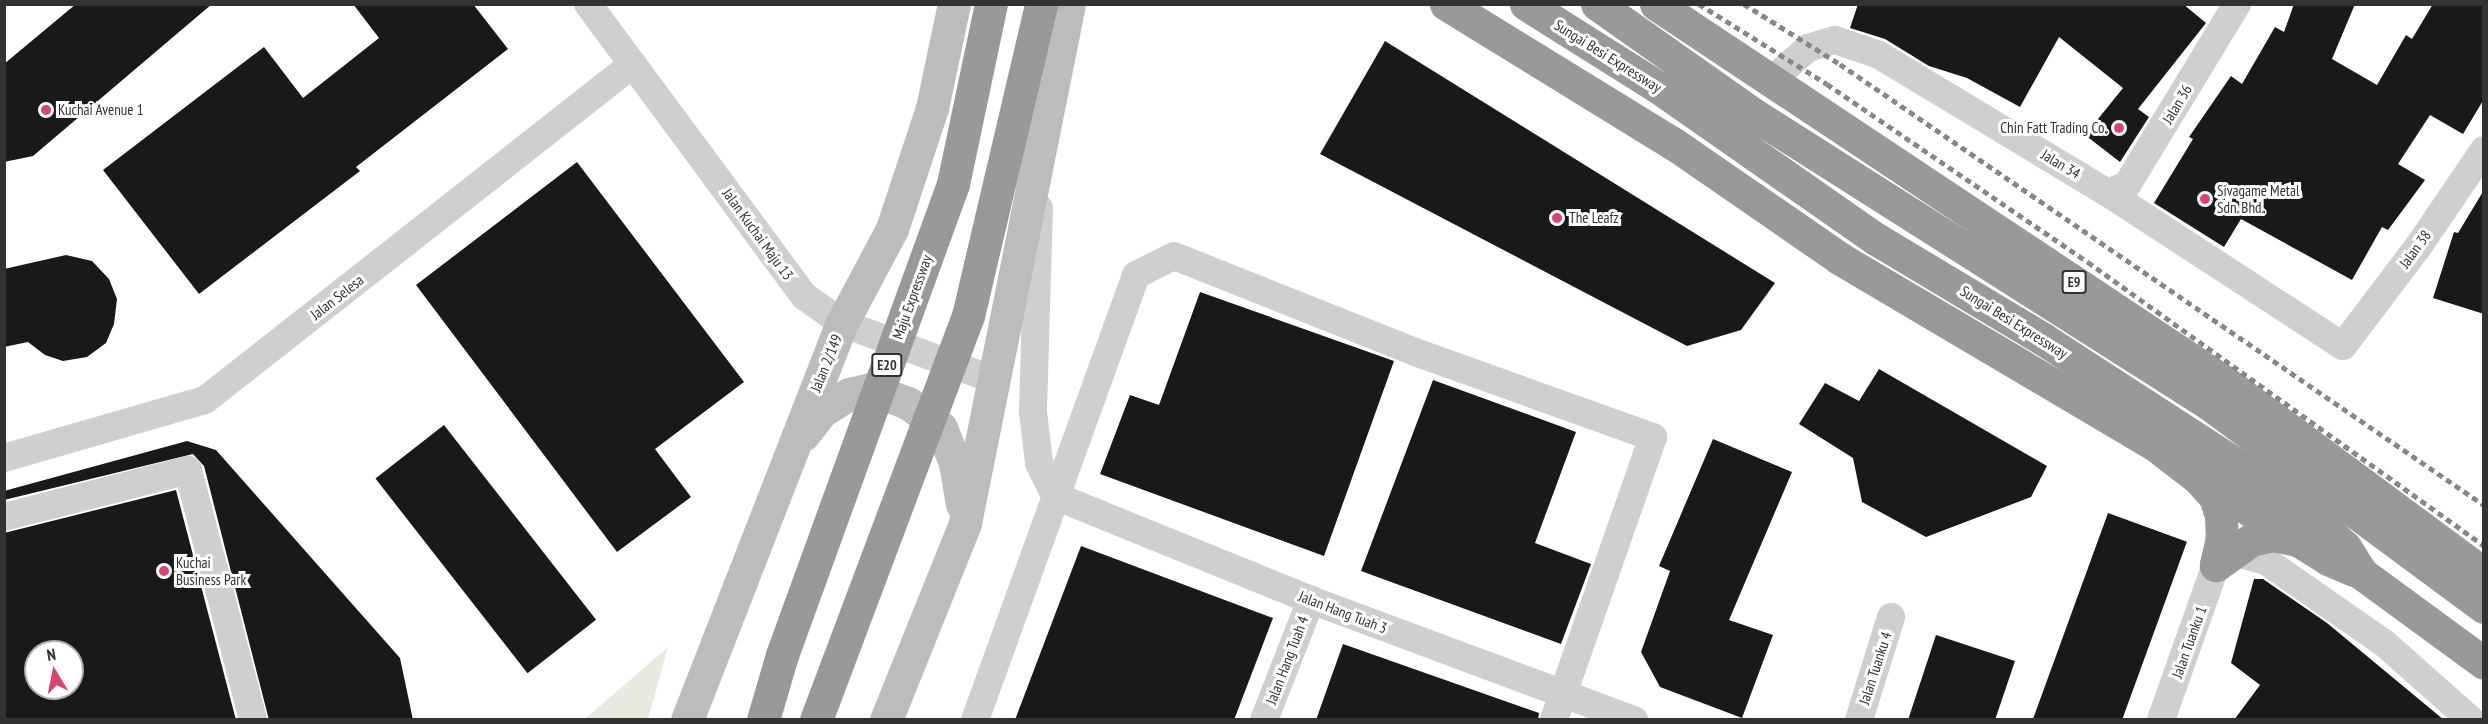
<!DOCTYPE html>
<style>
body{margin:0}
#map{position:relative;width:2488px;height:724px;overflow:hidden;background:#fff;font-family:"PT Sans Narrow",sans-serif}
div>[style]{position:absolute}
.green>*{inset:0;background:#e7eade}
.building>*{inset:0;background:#191919;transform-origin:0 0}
.street>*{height:28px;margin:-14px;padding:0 14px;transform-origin:14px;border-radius:14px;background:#cfcfcf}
.secondary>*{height:33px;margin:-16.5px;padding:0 16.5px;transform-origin:16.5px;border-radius:16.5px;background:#bcbcbc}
.highway>*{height:33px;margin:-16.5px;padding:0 16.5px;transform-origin:16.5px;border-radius:16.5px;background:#999}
.rail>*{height:4.5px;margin-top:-2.25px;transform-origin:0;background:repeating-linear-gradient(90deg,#878787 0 6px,transparent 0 10.5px)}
.dots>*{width:16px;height:16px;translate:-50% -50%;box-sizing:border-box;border:3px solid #fff;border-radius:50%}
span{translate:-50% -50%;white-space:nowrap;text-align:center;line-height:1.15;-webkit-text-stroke:6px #fff;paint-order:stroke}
.shield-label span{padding:2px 4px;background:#fff;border:2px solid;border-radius:4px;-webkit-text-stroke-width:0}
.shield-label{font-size:14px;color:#323232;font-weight:700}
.street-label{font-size:15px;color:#323232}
.poi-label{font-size:15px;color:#323232}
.left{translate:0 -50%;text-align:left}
.right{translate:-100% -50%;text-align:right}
.frame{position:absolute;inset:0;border:6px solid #323232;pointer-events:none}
.north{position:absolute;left:24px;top:640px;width:60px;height:60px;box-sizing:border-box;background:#fff;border:2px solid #adadad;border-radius:50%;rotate:350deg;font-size:16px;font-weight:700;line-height:24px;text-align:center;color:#323232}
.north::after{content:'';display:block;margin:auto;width:21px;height:27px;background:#d7456e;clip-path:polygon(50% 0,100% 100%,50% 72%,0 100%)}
</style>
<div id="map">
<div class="green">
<i style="clip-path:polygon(668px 647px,648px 719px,585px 719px)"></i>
</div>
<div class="building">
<i style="clip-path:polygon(76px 4px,212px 4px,33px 156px,4px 162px,4px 64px)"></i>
<i style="clip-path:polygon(353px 4px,473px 4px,508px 49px,356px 167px,360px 171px,199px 294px,103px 170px,264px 47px,303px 98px,379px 38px)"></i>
<i style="clip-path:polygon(1858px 4px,2183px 4px,2206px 23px,2138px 109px,2149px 117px,2120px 162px,2085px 135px,2123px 88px,2059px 37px,2020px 107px,1967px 78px,1929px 66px,1885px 39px,1850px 28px)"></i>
<i style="clip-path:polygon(2294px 4px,2355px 4px,2332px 59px,2377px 85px,2406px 35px,2412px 39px,2433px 4px,2484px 4px,2484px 99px,2463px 134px,2430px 115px,2398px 164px,2425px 180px,2388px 230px,2382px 227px,2352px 280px,2241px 219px,2224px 247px,2154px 203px,2193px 139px,2189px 137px,2231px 76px,2242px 84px,2275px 27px,2284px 32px)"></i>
<i style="clip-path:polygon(1385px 41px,1775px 283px,1741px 330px,1687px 346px,1320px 154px)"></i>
<i style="clip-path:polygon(577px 162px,744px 382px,655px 449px,691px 497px,617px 552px,416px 285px)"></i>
<i style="clip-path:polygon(2484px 190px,2484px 314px,2433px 298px,2454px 232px,2458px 233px)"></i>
<i style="clip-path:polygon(66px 255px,92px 261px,109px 279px,117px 299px,114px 324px,106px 343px,87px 357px,63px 361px,45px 355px,28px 342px,4px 347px,4px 269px)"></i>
<i style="clip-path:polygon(1200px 292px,1394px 361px,1324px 556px,1100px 474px,1130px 395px,1159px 405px)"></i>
<i style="clip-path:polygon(1879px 369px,2047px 466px,2031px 497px,1926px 537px,1862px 502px,1853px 458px,1799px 424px,1825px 383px,1859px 401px)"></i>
<i style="clip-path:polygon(1433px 380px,1576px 432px,1535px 543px,1591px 564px,1561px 644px,1361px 571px)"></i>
<i style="left:444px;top:425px;width:247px;height:87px;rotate:52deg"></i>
<i style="clip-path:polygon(1713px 439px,1792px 472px,1729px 620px,1773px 635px,1742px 718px,1660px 687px,1641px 652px,1670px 571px,1659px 566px)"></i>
<i style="clip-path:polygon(187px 441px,216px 450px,400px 658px,413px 720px,269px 720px,204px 466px,193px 454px,4px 500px,4px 491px)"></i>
<i style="clip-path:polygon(evenodd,176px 490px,236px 720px,4px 720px,4px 533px,176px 490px,36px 652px,72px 652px,72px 688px,36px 688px,36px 652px)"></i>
<i style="left:2108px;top:513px;width:84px;height:219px;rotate:20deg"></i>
<i style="clip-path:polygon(1081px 546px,1273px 618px,1234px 720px,1015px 720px)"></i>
<i style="clip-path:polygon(2254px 579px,2263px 579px,2327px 623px,2444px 720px,2234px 720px,2260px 685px,2231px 663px)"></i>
<i style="clip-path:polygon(1936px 635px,2015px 661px,1995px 720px,1908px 720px)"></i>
<i style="clip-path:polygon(1343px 644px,1539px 713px,1538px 720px,1316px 720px)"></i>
</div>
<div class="street">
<i style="left:588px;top:4px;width:363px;rotate:53.5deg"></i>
<i style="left:804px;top:296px;width:47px;rotate:35.4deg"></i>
<i style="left:842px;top:323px;width:162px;rotate:20.6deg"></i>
<i style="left:1772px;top:80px;width:48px;rotate:-41.6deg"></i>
<i style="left:1808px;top:48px;width:28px;rotate:-17deg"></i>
<i style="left:1835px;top:40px;width:46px;rotate:18.8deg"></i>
<i style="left:1879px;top:55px;width:267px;rotate:31.1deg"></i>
<i style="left:2108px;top:193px;width:280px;rotate:33.1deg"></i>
<i style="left:2343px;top:346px;width:124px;rotate:-52.9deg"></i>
<i style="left:2418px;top:247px;width:117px;rotate:-55.8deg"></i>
<i style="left:2108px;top:193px;width:21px;rotate:-23deg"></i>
<i style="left:2127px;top:185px;width:212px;rotate:-58.7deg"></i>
<i style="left:1039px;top:208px;width:204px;rotate:91.7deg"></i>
<i style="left:1033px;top:412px;width:51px;rotate:83.3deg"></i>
<i style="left:1039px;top:463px;width:37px;rotate:64deg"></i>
<i style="left:4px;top:458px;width:209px;rotate:-16.1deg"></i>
<i style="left:205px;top:400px;width:544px;rotate:-38.13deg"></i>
<i style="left:1055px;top:496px;width:276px;rotate:22.1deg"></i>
<i style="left:1311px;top:600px;width:345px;rotate:20.4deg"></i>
<i style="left:4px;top:517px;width:190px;rotate:-14.3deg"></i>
<i style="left:188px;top:470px;width:258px;rotate:75.4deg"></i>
<i style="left:2231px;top:551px;width:36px;rotate:16deg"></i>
<i style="left:2266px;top:561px;width:144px;rotate:34.8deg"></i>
<i style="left:2384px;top:643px;width:116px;rotate:41.5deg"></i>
<i style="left:975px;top:720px;width:473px;rotate:-70.1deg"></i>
<i style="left:1136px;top:275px;width:42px;rotate:-26.6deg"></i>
<i style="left:1174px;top:256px;width:259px;rotate:21.7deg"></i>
<i style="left:1415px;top:352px;width:253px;rotate:19.7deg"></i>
<i style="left:1653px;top:437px;width:300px;rotate:109.3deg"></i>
<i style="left:1264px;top:720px;width:129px;rotate:-68.6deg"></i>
<i style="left:1859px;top:720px;width:108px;rotate:-72.7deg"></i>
<i style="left:2161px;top:720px;width:164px;rotate:-70.5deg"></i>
</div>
<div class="secondary">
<i style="left:803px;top:435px;width:31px;rotate:-52deg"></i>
<i style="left:822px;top:411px;width:32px;rotate:-32deg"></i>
<i style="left:849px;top:394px;width:23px;rotate:-13deg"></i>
<i style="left:871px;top:389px;width:40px;rotate:21deg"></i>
<i style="left:908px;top:403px;width:41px;rotate:37.1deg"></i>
<i style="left:941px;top:428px;width:38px;rotate:68deg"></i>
<i style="left:955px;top:463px;width:42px;rotate:80.3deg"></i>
<i style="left:687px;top:720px;width:426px;rotate:-68.7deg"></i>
<i style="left:842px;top:323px;width:106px;rotate:-62deg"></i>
<i style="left:892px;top:229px;width:127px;rotate:-71.7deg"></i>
<i style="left:932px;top:108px;width:106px;rotate:-78.1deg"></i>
<i style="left:886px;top:720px;width:212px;rotate:-68.1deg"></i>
<i style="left:965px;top:523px;width:529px;rotate:-78.67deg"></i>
</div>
<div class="highway">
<i style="left:1446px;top:4px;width:268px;rotate:31.6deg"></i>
<i style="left:1674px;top:144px;width:201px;rotate:34.6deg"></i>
<i style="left:1839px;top:258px;width:366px;rotate:30.6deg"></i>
<i style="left:2154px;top:444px;width:56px;rotate:37.7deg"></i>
<i style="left:2198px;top:478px;width:25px;rotate:48deg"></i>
<i style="left:2215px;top:497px;width:19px;rotate:72deg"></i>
<i style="left:2221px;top:515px;width:23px;rotate:88deg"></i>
<i style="left:2222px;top:538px;width:28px;rotate:103deg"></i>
<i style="left:1526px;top:4px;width:156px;rotate:32.2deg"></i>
<i style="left:1658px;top:87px;width:266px;rotate:34.9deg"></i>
<i style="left:1876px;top:239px;width:195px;rotate:30.9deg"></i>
<i style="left:2043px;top:339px;width:239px;rotate:33deg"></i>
<i style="left:2243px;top:469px;width:96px;rotate:35.7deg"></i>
<i style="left:2321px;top:525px;width:33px;rotate:43deg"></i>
<i style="left:2345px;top:547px;width:31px;rotate:58deg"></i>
<i style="left:2361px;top:573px;width:152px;rotate:36.2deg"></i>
<i style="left:1597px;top:4px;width:194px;rotate:35.2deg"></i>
<i style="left:1756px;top:116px;width:535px;rotate:32.41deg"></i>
<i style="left:2208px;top:403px;width:343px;rotate:36.5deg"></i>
<i style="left:1656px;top:4px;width:685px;rotate:33.62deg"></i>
<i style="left:2226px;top:383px;width:321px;rotate:36.5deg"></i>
<i style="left:2205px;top:482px;width:145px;rotate:32deg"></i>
<i style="left:2328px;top:559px;width:28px;rotate:23deg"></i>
<i style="left:2216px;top:565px;width:43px;rotate:-35.5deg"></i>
<i style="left:2251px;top:540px;width:22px;rotate:-13deg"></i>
<i style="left:2272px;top:535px;width:26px;rotate:11deg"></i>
<i style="left:763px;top:720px;width:68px;rotate:-73.7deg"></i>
<i style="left:782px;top:655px;width:501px;rotate:-70.05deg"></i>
<i style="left:953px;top:184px;width:184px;rotate:-78.1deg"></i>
<i style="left:816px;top:720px;width:432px;rotate:-69.4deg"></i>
<i style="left:968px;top:316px;width:320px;rotate:-76.8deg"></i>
</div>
<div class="rail">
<i style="left:1699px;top:4px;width:151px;rotate:32deg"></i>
<i style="left:1827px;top:84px;width:316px;rotate:34.3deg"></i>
<i style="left:2088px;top:262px;width:487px;rotate:35.6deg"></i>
<i style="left:1744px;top:4px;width:113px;rotate:32deg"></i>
<i style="left:1840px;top:64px;width:781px;rotate:34.4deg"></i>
</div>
<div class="dots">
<i style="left:46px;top:110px;background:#d7456e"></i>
<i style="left:2119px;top:128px;background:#d7456e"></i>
<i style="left:2205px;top:199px;background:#d7456e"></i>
<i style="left:1557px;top:218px;background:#d7456e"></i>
<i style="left:164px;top:571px;background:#d7456e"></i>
</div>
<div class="shield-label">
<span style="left:2074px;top:282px">E9</span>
<span style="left:887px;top:365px">E20</span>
</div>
<div class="street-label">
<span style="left:1608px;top:56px;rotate:32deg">Sungai Besi Expressway</span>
<span style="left:2177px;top:104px;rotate:-59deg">Jalan 36</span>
<span style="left:2061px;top:164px;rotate:31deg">Jalan 34</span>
<span style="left:758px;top:234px;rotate:54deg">Jalan Kuchai Maju 13</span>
<span style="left:2415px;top:249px;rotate:-54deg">Jalan 38</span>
<span style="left:337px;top:297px;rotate:-38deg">Jalan Selesa</span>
<span style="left:912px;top:297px;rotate:-70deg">Maju Expressway</span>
<span style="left:2014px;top:322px;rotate:32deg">Sungai Besi Expressway</span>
<span style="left:826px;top:363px;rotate:-68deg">Jalan 2/149</span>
<span style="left:1343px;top:612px;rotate:21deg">Jalan Hang Tuah 3</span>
<span style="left:2189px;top:642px;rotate:-70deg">Jalan Tuanku 1</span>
<span style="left:1287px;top:660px;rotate:-69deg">Jalan Hang Tuah 4</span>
<span style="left:1875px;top:668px;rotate:-72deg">Jalan Tuanku 4</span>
</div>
<div class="poi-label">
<span class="left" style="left:58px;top:110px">Kuchai Avenue 1</span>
<span class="right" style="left:2107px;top:128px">Chin Fatt Trading Co.</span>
<span class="left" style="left:2217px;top:199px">Sivagame Metal<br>Sdn. Bhd.</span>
<span class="left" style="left:1569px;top:218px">The Leafz</span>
<span class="left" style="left:176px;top:571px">Kuchai<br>Business Park</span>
</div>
<div class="frame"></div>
<div class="north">N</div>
</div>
